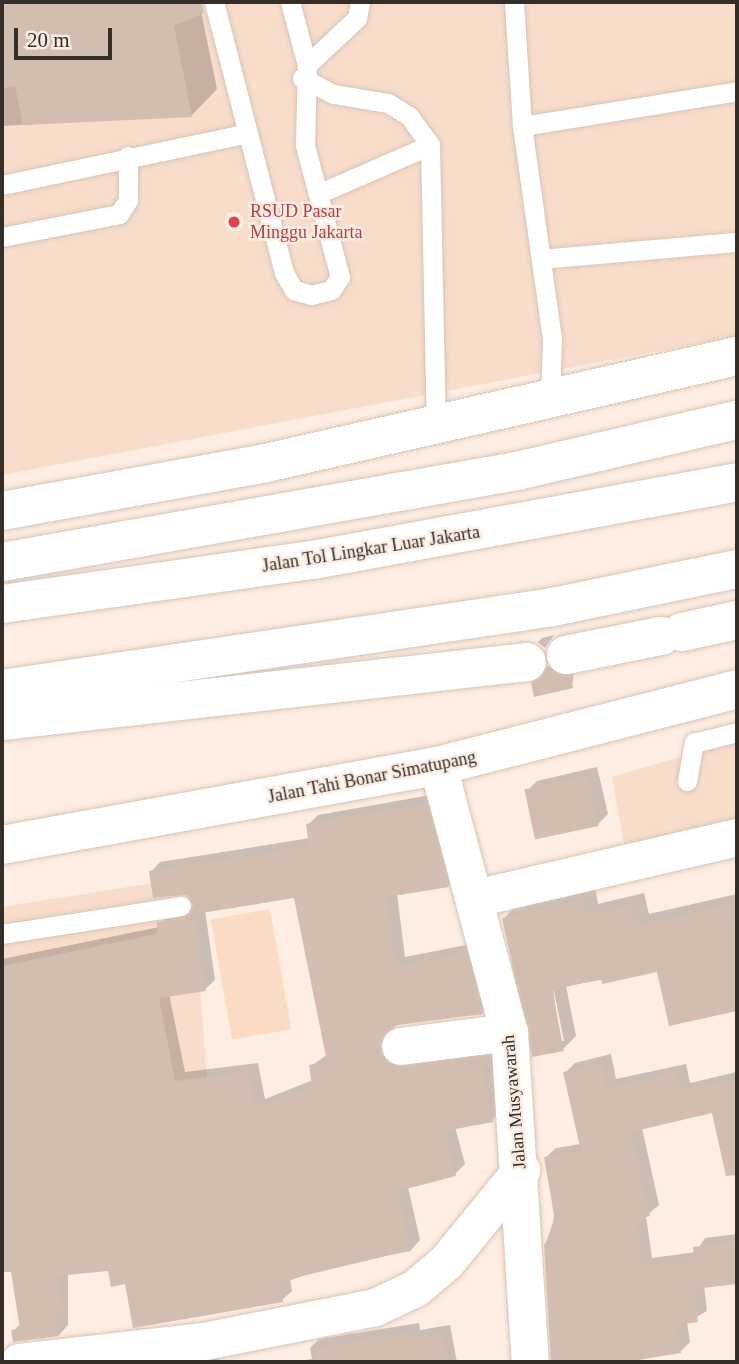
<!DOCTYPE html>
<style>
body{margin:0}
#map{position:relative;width:739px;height:1364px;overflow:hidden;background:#fdede2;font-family:"Times New Roman",serif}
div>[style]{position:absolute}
.built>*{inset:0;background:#f8ddcb}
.green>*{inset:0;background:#fcdbc4;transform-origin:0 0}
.shadow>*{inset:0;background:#0003}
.building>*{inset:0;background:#d2bdb1;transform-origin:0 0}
.roads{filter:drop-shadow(0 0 2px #d8c5b7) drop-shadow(0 0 2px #d8c5b7)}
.lane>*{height:19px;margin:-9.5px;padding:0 9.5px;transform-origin:9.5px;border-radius:9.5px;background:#fff}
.street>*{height:37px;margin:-18.5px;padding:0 18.5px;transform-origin:18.5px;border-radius:18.5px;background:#fff}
.highway>*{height:38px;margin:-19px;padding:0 19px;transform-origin:19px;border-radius:19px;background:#fff}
.dots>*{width:19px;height:19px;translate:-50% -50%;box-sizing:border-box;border:4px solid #fdede2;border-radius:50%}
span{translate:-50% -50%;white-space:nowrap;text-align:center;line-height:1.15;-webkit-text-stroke:5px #fdede2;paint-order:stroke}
.health-label{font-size:18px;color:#be3a42}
.left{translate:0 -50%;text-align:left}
.street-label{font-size:18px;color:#352d28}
.frame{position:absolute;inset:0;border:4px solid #352d28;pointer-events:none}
.scale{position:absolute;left:14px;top:28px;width:98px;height:32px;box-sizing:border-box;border:4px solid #352d28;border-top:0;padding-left:9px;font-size:21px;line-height:24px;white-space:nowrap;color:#352d28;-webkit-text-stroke:5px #fdede2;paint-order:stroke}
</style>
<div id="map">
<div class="built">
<i style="clip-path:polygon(2px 2px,737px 2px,737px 336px,2px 475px)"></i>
<i style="clip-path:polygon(737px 740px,737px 835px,627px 861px,612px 777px)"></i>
<i style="clip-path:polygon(191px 877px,208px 1088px,2px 1116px,2px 907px)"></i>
</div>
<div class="green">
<i style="left:270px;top:909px;width:122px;height:60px;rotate:80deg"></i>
</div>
<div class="shadow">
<i style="clip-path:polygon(2px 2px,205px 2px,200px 6px,217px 89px,192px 115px,2px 126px)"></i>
<i style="clip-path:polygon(554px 635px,545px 648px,538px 642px,542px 638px)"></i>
<i style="clip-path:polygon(554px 663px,574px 672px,572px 686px,533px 684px)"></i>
<i style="clip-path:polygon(597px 767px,608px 814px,598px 824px,527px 791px,537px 781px)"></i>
<i style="clip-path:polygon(evenodd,436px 794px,457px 876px,448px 886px,397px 894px,405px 957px,476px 943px,491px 1003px,482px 1013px,396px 1024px,388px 1039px,499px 1047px,502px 1111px,492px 1120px,455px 1127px,465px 1164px,455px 1174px,408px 1187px,420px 1240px,411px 1250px,290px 1279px,292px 1291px,282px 1300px,127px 1282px,109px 1269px,68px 1273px,68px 1325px,59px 1335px,13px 1331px,21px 1324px,12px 1270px,2px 1271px,2px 959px,159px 927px,169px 913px,194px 907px,187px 893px,151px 872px,160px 862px,310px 838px,308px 825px,318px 815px,436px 794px,295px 896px,327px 1055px,311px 1066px,313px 1080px,265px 1099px,258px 1063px,185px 1072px,169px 994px,205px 989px,215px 980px,205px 910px,295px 896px)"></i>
<i style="clip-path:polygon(evenodd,595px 887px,598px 904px,644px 893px,649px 914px,737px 894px,737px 1009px,670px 1024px,658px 970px,566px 986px,576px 1036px,563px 1049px,504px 918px,517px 905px,595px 887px,552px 981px,564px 1041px,560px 1041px,552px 981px)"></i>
<i style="clip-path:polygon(611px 1054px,616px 1079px,686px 1064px,690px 1083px,737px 1072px,737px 1165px,726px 1168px,714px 1111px,642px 1128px,659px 1205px,646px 1216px,652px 1258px,696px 1252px,705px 1238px,737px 1234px,737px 1282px,704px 1286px,707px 1311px,687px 1322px,690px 1342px,680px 1352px,628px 1362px,552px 1362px,545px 1245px,556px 1215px,546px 1157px,556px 1148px,581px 1144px,565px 1073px,575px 1063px)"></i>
<i style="clip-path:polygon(419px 1323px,420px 1330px,450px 1325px,457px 1362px,292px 1362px,312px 1359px,310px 1348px,319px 1339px)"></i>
<i style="clip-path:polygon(219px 1353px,220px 1362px,147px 1362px)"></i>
</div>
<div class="building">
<i style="clip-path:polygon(2px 2px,202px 2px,204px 13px,174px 26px,192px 117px,23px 125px,15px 86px,2px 89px)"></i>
<i style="clip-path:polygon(548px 666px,570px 676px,573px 688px,534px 697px,531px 683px)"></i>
<i style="left:588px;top:776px;width:51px;height:65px;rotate:78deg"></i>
<i style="clip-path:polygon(evenodd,426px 803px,449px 887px,387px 897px,396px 966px,466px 952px,483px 1014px,397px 1025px,381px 1037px,379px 1049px,384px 1059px,402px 1067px,489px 1056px,490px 1065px,483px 1066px,493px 1122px,445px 1131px,456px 1176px,398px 1191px,411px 1251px,331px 1266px,280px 1284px,283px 1302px,133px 1328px,125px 1284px,111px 1287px,108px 1271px,57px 1276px,64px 1313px,56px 1314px,59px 1336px,13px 1342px,11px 1330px,20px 1329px,11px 1272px,2px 1272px,2px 966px,157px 934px,157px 922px,189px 915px,193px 905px,186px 895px,153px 898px,149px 871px,309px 846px,306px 824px,426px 803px,294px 898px,327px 1062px,309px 1065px,312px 1086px,255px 1108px,249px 1072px,175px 1081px,159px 998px,206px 991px,195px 914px,294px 898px)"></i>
<i style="clip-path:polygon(582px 899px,586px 916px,631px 905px,636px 926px,730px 904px,737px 938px,737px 1011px,669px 1026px,657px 972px,602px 984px,601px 979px,552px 990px,564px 1051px,532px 1057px,502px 918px)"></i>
<i style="clip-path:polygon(602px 1063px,607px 1088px,676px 1072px,681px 1091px,737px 1078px,737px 1175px,726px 1176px,712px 1113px,631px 1132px,650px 1216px,636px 1220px,643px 1267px,695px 1260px,693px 1247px,737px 1242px,737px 1284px,694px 1289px,698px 1322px,677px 1325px,681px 1353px,624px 1362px,551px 1362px,544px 1244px,550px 1243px,554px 1215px,544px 1157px,581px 1151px,563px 1072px)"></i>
<i style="clip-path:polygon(410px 1331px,411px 1338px,442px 1332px,447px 1362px,315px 1362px,314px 1349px)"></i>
</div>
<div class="roads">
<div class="lane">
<i style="left:214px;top:2px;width:280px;rotate:75.5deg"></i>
<i style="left:284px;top:273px;width:20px;rotate:60deg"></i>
<i style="left:294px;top:290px;width:18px;rotate:16deg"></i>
<i style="left:311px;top:295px;width:21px;rotate:-14deg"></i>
<i style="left:331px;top:290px;width:16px;rotate:-55deg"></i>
<i style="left:340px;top:277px;width:137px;rotate:-104.9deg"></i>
<i style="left:305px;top:145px;width:80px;rotate:-88.6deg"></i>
<i style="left:307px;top:65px;width:65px;rotate:-105.1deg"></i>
<i style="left:514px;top:2px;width:124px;rotate:86.3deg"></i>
<i style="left:307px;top:65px;width:69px;rotate:-43.2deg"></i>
<i style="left:357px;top:18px;width:16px;rotate:-79deg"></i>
<i style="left:302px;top:78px;width:36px;rotate:27deg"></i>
<i style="left:334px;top:94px;width:55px;rotate:9.5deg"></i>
<i style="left:388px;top:103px;width:25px;rotate:32deg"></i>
<i style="left:409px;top:116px;width:36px;rotate:54deg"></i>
<i style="left:430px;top:145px;width:282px;rotate:88.8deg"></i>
<i style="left:2px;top:185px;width:247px;rotate:-11.9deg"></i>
<i style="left:320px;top:193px;width:120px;rotate:-23.6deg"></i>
<i style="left:2px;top:237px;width:119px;rotate:-11.1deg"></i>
<i style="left:119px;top:214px;width:17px;rotate:-57deg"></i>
<i style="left:128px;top:200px;width:44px;rotate:-90deg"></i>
<i style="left:541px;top:259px;width:197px;rotate:-5deg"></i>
<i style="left:550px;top:400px;width:61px;rotate:-88.1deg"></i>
<i style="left:552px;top:339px;width:215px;rotate:-98deg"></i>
<i style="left:522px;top:126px;width:218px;rotate:-9.2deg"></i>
<i style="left:687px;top:781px;width:39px;rotate:-80deg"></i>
<i style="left:694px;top:743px;width:44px;rotate:-14.3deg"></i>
<i style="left:2px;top:934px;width:181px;rotate:-8.9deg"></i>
</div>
<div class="street">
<i style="left:438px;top:766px;width:275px;rotate:75.1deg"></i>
<i style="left:509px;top:1032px;width:331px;rotate:86.4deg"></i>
<i style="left:475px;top:898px;width:269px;rotate:-13.1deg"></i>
<i style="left:400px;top:1046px;width:110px;rotate:-7.3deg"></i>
<i style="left:19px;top:1362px;width:186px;rotate:-6.5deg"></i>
<i style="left:204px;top:1341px;width:174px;rotate:-11.2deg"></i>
<i style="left:375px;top:1307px;width:44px;rotate:-25.4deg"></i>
<i style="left:415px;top:1288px;width:40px;rotate:-40deg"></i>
<i style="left:446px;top:1262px;width:119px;rotate:-50.8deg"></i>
</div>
<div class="highway">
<i style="left:2px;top:511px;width:268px;rotate:-10.3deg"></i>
<i style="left:266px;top:463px;width:483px;rotate:-12.8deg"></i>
<i style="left:2px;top:562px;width:523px;rotate:-10.02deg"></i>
<i style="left:517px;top:471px;width:226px;rotate:-13.1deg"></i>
<i style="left:2px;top:604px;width:314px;rotate:-8.1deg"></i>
<i style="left:313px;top:560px;width:431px;rotate:-10.4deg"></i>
<i style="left:682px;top:632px;width:56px;rotate:-12.3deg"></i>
<i style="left:566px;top:655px;width:97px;rotate:-11.3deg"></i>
<i style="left:2px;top:689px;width:557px;rotate:-8.46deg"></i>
<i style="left:553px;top:607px;width:188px;rotate:-11.7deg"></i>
<i style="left:2px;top:721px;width:528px;rotate:-6.41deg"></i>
<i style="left:2px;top:845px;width:443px;rotate:-10.3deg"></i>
<i style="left:438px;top:766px;width:309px;rotate:-14.4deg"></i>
</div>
</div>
<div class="dots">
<i style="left:234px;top:222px;background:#e0444e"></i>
</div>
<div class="health-label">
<span class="left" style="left:250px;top:222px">RSUD Pasar<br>Minggu Jakarta</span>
</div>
<div class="street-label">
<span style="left:371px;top:549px;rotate:-9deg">Jalan Tol Lingkar Luar Jakarta</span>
<span style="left:372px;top:777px;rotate:-11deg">Jalan Tahi Bonar Simatupang</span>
<span style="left:514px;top:1102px;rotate:-95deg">Jalan Musyawarah</span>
</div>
<div class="frame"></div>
<div class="scale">20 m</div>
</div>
